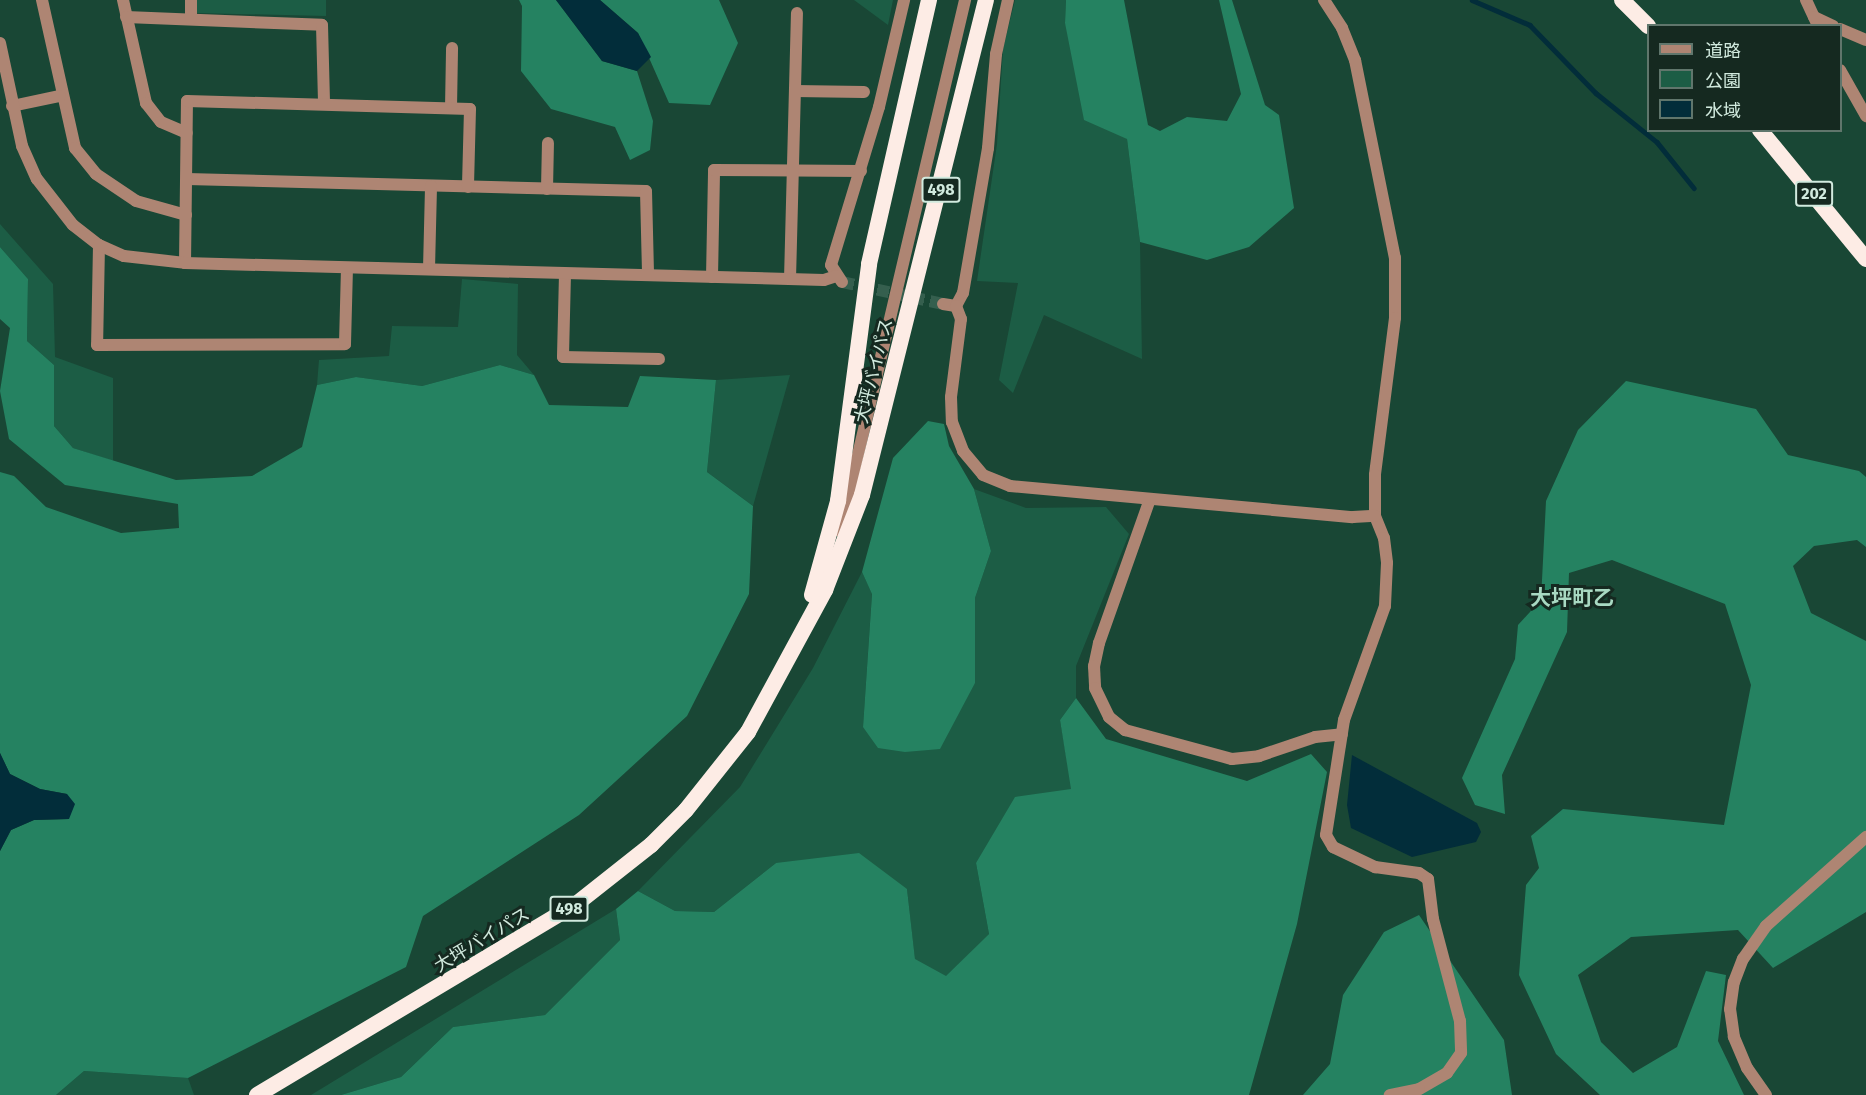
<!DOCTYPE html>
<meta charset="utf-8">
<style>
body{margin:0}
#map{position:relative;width:1866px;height:1095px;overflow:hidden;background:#194735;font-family:"Fira Sans","Noto Sans JP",sans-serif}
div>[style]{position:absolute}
.green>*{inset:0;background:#1c5d45}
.forest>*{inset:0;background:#258261}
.water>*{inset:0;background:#022d3a}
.stream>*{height:4.5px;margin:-2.25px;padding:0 2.25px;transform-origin:2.25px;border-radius:2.25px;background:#022d3a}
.minor-tunnel>*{height:12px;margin-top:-6px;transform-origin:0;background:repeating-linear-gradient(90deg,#355f4e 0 12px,transparent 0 18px)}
.minor>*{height:12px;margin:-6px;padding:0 6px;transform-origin:6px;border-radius:6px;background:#ae8573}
.tertiary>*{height:12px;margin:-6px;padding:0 6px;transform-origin:6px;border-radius:6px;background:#ae8573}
.trunk>*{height:16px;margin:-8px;padding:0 8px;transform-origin:8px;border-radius:8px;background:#fdece5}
span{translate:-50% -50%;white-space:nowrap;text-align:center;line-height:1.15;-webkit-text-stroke:6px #152920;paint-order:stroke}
.shield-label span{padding:2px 4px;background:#152920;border:2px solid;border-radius:4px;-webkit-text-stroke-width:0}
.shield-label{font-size:16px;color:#d1eade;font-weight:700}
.street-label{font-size:18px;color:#d1eade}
.quarter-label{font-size:21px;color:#a8d9c2;font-weight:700}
.legend{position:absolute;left:1647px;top:24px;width:195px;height:108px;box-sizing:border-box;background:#152920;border:2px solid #60766c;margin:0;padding:8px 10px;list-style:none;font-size:18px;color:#d1eade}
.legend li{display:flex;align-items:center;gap:12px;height:30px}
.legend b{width:30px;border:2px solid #60766c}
</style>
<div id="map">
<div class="green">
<i style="clip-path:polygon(196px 0,326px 0,326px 16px,196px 13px)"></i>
<i style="clip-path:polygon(854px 0,893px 0,888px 25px)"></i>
<i style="clip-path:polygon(1015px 0,1066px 0,1065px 23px,1127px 139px,1140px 242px,1142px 359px,1044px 315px,1013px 393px,999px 380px,1018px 283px,977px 281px,997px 144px,1003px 49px)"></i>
<i style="clip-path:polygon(0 224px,53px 284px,55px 357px,113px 378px,113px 461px,73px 448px,54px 426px,54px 365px,27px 341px,28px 279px,0 247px)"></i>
<i style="clip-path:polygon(462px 279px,518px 284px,517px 355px,534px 375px,500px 365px,422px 386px,356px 377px,317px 385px,319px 360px,389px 356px,392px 326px,458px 327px)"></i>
<i style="clip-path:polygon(790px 375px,753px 506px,707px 472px,716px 380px)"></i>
<i style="clip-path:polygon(974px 489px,1026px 508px,1106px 507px,1129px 534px,1076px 666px,1076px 698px,1060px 720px,1072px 789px,976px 863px,989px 934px,946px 977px,915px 960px,907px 889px,776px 863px,714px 912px,675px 911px,638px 891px,740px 787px,813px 668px,862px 572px,872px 593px,863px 727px,975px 683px,975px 598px,991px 551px)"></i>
<i style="clip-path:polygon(616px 909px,620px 940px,545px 1015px,453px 1027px,401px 1077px,341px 1095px,311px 1095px)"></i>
<i style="clip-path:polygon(84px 1071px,188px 1078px,194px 1095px,56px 1095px)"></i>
</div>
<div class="forest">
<i style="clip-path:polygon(519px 0,556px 0,602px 61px,637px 71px,653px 121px,650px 150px,630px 160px,615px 127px,551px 109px,521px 71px,522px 6px)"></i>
<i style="clip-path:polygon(600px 0,719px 0,738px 43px,710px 105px,669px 103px,638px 33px)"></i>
<i style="clip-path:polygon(1066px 0,1124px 0,1148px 125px,1160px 131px,1187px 117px,1227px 121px,1241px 94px,1219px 0,1232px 0,1265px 105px,1279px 115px,1294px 208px,1249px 247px,1207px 260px,1140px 242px,1127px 139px,1084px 120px,1065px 23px)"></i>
<i style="clip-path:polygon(0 247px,28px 279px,27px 341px,54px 365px,54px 426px,73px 448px,176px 480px,252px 476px,302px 447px,317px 385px,356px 377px,422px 386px,500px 365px,534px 375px,549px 405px,628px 407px,640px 376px,716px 380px,707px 472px,753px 506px,749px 594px,687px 716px,579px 815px,423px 916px,406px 967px,188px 1078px,84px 1071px,56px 1095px,0 1095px,0 851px,11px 830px,34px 820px,69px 819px,67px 794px,40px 789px,10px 774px,0 753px,0 472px,14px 476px,46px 507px,121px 533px,179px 528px,178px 504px,65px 485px,9px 439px,0 391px,10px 328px,0 319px)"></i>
<i style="clip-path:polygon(1626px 381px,1756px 409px,1788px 455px,1859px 471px,1866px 477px,1866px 547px,1857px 540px,1814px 546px,1793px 566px,1811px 613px,1866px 641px,1866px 912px,1773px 968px,1738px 930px,1631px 937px,1578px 975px,1601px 1042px,1633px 1073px,1677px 1047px,1706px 971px,1726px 975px,1718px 1041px,1744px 1095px,1600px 1095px,1556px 1054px,1519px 975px,1526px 885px,1539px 868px,1531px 836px,1563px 809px,1724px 825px,1751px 685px,1725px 604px,1612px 560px,1569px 573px,1567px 632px,1502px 775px,1505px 814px,1475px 805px,1462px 778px,1515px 659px,1518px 625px,1541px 600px,1546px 501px,1578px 430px)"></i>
<i style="clip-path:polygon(928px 421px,944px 424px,949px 446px,974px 489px,991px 551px,975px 598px,975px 683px,940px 749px,905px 752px,878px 748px,863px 727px,872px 594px,862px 572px,893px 458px)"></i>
<i style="clip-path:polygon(1076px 698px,1106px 739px,1247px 781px,1311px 754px,1327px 772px,1297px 924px,1249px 1095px,341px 1095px,401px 1077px,453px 1027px,545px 1015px,620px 940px,616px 909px,638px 891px,675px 911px,714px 912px,776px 863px,859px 853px,907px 889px,915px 959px,946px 976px,989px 934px,976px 863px,1015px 797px,1071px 789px,1060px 720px)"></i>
<i style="clip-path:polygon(1419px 915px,1504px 1040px,1512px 1095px,1303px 1095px,1330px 1064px,1343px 995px,1384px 932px)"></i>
</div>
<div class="water">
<i style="clip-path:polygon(556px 0,600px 0,638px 33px,651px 57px,637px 71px,602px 61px)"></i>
<i style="clip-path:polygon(0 753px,10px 774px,40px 789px,67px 794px,75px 804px,69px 819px,34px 820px,11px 830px,0 851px)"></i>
<i style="clip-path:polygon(1352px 755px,1477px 823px,1481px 832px,1476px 842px,1412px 857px,1351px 828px,1347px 805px)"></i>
</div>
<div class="stream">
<i style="left:1472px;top:0;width:63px;rotate:23.3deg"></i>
<i style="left:1530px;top:25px;width:95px;rotate:45.9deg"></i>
<i style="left:1596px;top:93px;width:78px;rotate:38.8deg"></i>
<i style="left:1657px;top:142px;width:59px;rotate:51.2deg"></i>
</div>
<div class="minor-tunnel">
<i style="left:842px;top:282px;width:103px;rotate:12.3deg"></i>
</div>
<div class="minor">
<i style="left:42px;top:0;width:152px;rotate:77.4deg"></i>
<i style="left:75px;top:148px;width:33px;rotate:51deg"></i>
<i style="left:96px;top:174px;width:48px;rotate:34deg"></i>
<i style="left:136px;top:201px;width:52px;rotate:15.6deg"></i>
<i style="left:123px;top:0;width:106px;rotate:77.4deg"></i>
<i style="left:146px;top:103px;width:24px;rotate:52deg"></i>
<i style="left:161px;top:122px;width:28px;rotate:23deg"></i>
<i style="left:1324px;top:0;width:33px;rotate:57deg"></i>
<i style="left:1342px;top:28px;width:35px;rotate:68deg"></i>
<i style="left:1355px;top:60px;width:202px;rotate:78.6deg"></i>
<i style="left:1395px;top:258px;width:60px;rotate:90deg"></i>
<i style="left:1395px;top:318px;width:158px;rotate:97.3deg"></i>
<i style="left:1375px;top:475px;width:41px;rotate:90deg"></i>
<i style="left:1375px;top:516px;width:24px;rotate:68deg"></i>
<i style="left:1384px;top:538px;width:25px;rotate:83deg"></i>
<i style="left:1387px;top:563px;width:43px;rotate:92.7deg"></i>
<i style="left:1385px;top:606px;width:121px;rotate:109.8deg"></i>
<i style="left:1344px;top:720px;width:116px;rotate:98.9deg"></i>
<i style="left:1326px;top:835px;width:14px;rotate:60deg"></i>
<i style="left:1333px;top:847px;width:47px;rotate:25.5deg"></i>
<i style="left:1375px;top:867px;width:44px;rotate:7.8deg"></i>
<i style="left:1419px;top:873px;width:11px;rotate:34deg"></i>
<i style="left:1428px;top:879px;width:40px;rotate:82.9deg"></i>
<i style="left:1433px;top:919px;width:106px;rotate:75.2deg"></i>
<i style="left:1460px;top:1021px;width:32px;rotate:88deg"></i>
<i style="left:1461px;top:1053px;width:24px;rotate:125deg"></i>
<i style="left:1447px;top:1073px;width:32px;rotate:150deg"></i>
<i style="left:1419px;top:1089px;width:30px;rotate:168deg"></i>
<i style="left:1806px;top:0;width:29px;rotate:65deg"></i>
<i style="left:126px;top:17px;width:196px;rotate:2.3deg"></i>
<i style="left:322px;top:25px;width:78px;rotate:88.5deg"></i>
<i style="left:1814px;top:17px;width:21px;rotate:25deg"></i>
<i style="left:191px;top:19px;width:19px;rotate:-90deg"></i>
<i style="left:1840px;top:29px;width:28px;rotate:23deg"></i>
<i style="left:1840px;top:70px;width:53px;rotate:60.5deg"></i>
<i style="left:795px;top:91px;width:69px;rotate:0.8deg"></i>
<i style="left:12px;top:106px;width:49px;rotate:-11.8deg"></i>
<i style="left:451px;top:108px;width:60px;rotate:-89deg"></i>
<i style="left:187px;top:179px;width:459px;rotate:1.5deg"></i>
<i style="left:646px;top:191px;width:84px;rotate:88.6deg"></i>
<i style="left:547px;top:189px;width:46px;rotate:-88.8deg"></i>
<i style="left:99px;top:245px;width:100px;rotate:91.1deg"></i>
<i style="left:97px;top:345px;width:248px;rotate:-0.2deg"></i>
<i style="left:345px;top:344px;width:76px;rotate:-88.5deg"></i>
<i style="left:185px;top:263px;width:162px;rotate:-89.3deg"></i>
<i style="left:187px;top:101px;width:283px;rotate:1.6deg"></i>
<i style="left:470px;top:109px;width:78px;rotate:91.5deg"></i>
<i style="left:429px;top:269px;width:83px;rotate:-88.6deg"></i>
<i style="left:565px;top:274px;width:83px;rotate:91.4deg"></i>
<i style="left:563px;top:357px;width:96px;rotate:1.2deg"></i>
<i style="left:712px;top:277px;width:107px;rotate:-88.9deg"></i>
<i style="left:714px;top:170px;width:147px;rotate:0.4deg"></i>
<i style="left:790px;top:279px;width:266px;rotate:-88.5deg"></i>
<i style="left:842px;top:282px;width:20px;rotate:-123deg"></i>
<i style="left:831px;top:265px;width:165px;rotate:-73.1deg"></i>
<i style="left:879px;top:107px;width:110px;rotate:-76.8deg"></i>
<i style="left:943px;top:304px;width:13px;rotate:9deg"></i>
<i style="left:956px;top:306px;width:15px;rotate:-62deg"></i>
<i style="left:963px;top:293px;width:147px;rotate:-80.2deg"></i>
<i style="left:988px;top:148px;width:94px;rotate:-85.1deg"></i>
<i style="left:996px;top:54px;width:55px;rotate:-77.5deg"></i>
<i style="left:956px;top:306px;width:14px;rotate:69deg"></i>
<i style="left:961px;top:319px;width:79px;rotate:97.3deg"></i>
<i style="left:951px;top:397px;width:25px;rotate:88deg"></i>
<i style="left:952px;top:422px;width:31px;rotate:69deg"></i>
<i style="left:963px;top:451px;width:31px;rotate:50deg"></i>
<i style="left:983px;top:475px;width:29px;rotate:22deg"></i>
<i style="left:1010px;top:486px;width:344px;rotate:5.2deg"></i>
<i style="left:1353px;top:517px;width:22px;rotate:-3deg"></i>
<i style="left:1150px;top:499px;width:153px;rotate:109.5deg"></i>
<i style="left:1099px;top:643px;width:24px;rotate:102deg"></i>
<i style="left:1094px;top:666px;width:22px;rotate:87deg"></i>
<i style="left:1095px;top:688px;width:32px;rotate:64deg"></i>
<i style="left:1109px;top:717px;width:21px;rotate:39deg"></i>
<i style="left:1125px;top:730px;width:111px;rotate:15.2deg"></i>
<i style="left:1232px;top:759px;width:27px;rotate:-6deg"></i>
<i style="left:1259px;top:756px;width:59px;rotate:-18.7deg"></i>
<i style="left:1315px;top:737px;width:27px;rotate:-6deg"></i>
</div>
<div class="tertiary">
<i style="left:0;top:43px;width:105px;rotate:77.9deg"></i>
<i style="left:22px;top:146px;width:36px;rotate:66deg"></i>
<i style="left:37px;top:179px;width:58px;rotate:52deg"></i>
<i style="left:73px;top:225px;width:33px;rotate:38deg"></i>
<i style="left:99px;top:245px;width:27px;rotate:24deg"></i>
<i style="left:124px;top:256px;width:61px;rotate:6.5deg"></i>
<i style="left:185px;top:263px;width:639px;rotate:1.52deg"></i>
<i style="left:824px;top:280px;width:13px;rotate:-18deg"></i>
<i style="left:840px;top:531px;width:546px;rotate:-76.75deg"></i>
<i style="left:1766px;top:1095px;width:33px;rotate:-125deg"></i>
<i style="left:1747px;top:1068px;width:34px;rotate:-113deg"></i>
<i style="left:1734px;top:1037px;width:28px;rotate:-98deg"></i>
<i style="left:1730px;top:1009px;width:27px;rotate:-82deg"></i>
<i style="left:1734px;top:982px;width:25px;rotate:-69deg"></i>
<i style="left:1743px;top:959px;width:40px;rotate:-55.1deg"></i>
<i style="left:1766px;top:926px;width:134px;rotate:-41.7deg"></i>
</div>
<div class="trunk">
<i style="left:1622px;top:0;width:37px;rotate:45deg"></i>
<i style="left:1760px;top:130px;width:167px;rotate:50.6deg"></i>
<i style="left:812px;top:595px;width:98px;rotate:-74.5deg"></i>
<i style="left:838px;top:501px;width:239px;rotate:-82.5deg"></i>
<i style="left:869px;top:264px;width:271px;rotate:-77.2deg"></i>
<i style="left:257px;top:1095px;width:370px;rotate:-30.9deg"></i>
<i style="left:575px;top:905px;width:97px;rotate:-38.3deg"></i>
<i style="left:651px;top:845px;width:49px;rotate:-45deg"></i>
<i style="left:686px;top:810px;width:100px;rotate:-51.5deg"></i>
<i style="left:748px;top:732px;width:162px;rotate:-61.5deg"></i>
<i style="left:825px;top:590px;width:102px;rotate:-68.7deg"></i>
<i style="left:862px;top:495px;width:510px;rotate:-75.94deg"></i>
</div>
<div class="shield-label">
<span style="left:941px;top:190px">498</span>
<span style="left:1814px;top:194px">202</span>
<span style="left:569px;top:909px">498</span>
</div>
<div class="street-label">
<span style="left:874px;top:371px;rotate:-76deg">大坪バイパス</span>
<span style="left:482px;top:940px;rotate:-31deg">大坪バイパス</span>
</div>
<div class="quarter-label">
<span style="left:1572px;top:598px">大坪町乙</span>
</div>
<ul class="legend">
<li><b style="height:8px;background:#ae8573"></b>道路</li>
<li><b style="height:16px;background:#1c5d45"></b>公園</li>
<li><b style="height:16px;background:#022d3a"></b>水域</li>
</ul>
</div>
